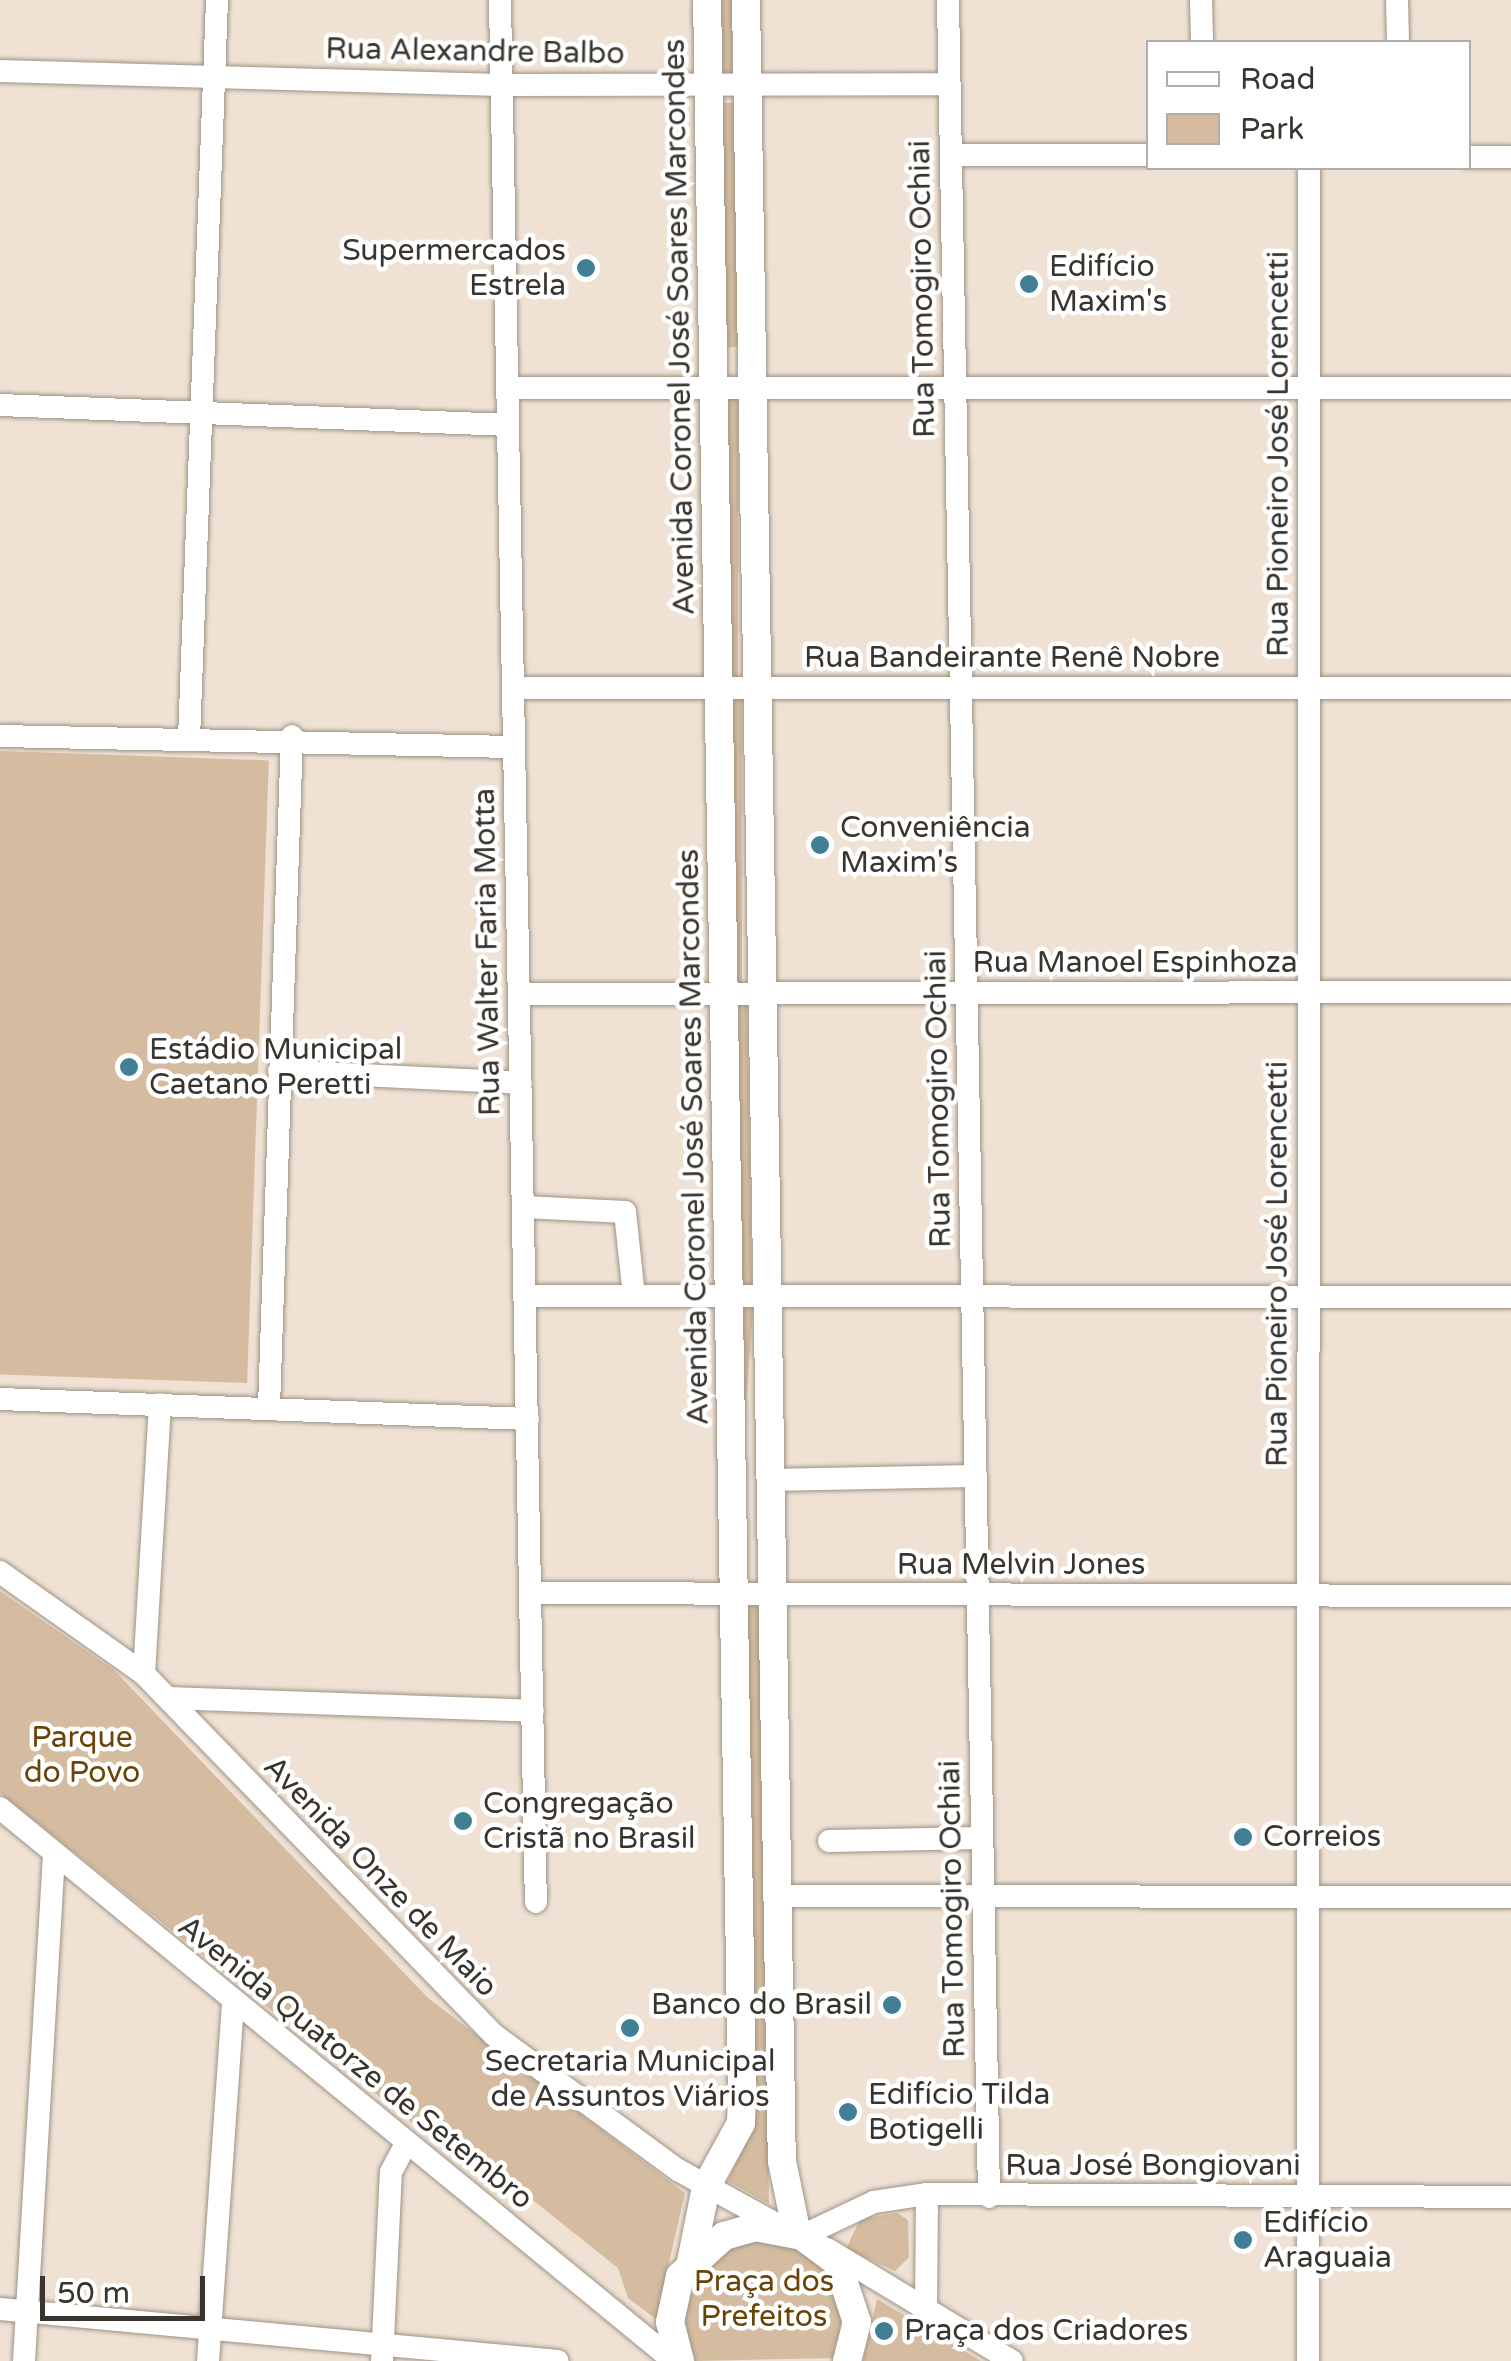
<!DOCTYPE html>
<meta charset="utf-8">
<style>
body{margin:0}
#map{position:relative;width:1511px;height:2361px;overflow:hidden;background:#efe2d4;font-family:"Varela Round",sans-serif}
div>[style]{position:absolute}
.green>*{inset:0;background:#d5bca0;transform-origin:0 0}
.roads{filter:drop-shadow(0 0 2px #9e9285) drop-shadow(0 0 2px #9e9285)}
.minor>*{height:22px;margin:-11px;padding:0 11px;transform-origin:11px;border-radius:11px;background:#fff}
.major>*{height:28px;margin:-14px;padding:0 14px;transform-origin:14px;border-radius:14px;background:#fff}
.dots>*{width:28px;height:28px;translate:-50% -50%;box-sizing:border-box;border:5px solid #fff;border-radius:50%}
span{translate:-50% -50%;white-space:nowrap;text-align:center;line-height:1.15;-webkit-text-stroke:9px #fff;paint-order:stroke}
.street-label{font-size:30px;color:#39342e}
.poi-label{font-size:30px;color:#39342e}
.right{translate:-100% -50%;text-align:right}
.left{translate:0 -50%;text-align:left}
.park-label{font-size:30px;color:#6a4306}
.legend{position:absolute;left:1146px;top:40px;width:325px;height:130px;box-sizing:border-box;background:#fff;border:2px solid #b0aeab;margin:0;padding:12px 18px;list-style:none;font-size:30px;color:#39342e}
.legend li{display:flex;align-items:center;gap:20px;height:50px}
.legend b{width:50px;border:2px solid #b0aeab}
.scale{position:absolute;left:40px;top:2276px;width:165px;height:45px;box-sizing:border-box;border:5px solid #39342e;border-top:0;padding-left:12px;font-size:30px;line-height:35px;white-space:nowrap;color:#39342e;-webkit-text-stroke:8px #fff;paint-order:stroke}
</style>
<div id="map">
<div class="green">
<i style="left:717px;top:0;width:15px;height:73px"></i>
<i style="clip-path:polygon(720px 103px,733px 103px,741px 346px,725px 348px)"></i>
<i style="left:723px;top:398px;width:15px;height:280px"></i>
<i style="left:729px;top:698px;width:13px;height:286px"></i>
<i style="left:0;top:751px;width:269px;height:623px;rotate:2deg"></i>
<i style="left:747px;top:1004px;width:282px;height:13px;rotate:89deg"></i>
<i style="left:740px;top:1307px;width:13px;height:276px;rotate:4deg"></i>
<i style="clip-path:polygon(0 1591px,114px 1670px,428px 1998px,685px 2193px,656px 2319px,628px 2298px,618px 2268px,484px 2161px,466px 2166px,0 1793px)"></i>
<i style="clip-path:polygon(746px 1606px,759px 1606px,769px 2204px,728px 2181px,753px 2125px)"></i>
<i style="clip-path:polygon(897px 2213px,908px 2220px,909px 2257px,895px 2271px,846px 2249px,860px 2219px)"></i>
<i style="clip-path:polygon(768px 2238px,793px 2243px,834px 2277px,844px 2303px,835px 2358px,695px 2361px,683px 2315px,701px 2268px,720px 2251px)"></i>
<i style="clip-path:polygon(877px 2299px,981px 2361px,863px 2361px)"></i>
</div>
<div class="roads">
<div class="minor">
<i style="left:500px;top:0;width:1902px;rotate:88.92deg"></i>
<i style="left:948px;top:0;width:2197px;rotate:88.93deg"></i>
<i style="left:1201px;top:0;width:42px;rotate:88.6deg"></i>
<i style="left:1397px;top:0;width:42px;rotate:88.6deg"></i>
<i style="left:0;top:71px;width:502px;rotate:1.6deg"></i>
<i style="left:502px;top:85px;width:447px;rotate:-0.1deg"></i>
<i style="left:951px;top:155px;width:197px"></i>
<i style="left:1468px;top:157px;width:43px"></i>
<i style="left:508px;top:388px;width:1003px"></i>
<i style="left:0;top:405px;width:508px;rotate:2.25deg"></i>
<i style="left:513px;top:688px;width:998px"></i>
<i style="left:0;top:736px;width:514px;rotate:1.23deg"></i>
<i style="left:189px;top:739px;width:740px;rotate:-87.83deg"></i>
<i style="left:519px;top:994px;width:992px;rotate:-0.12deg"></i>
<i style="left:279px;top:1071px;width:242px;rotate:2.8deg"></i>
<i style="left:524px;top:1207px;width:101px;rotate:2.8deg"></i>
<i style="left:625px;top:1212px;width:84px;rotate:83.9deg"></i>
<i style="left:525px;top:1296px;width:986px;rotate:0.06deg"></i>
<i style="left:0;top:1399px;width:528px;rotate:2.17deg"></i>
<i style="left:269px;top:1407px;width:671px;rotate:-88.04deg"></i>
<i style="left:768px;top:1480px;width:208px;rotate:-1.1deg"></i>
<i style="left:0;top:1572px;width:176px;rotate:35.3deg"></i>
<i style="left:144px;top:1674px;width:503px;rotate:45.89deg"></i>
<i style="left:494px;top:2035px;width:228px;rotate:36.3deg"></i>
<i style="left:678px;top:2170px;width:116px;rotate:28.8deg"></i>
<i style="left:531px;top:1593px;width:980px;rotate:0.18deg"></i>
<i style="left:144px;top:1674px;width:270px;rotate:-86.6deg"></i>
<i style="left:168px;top:1698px;width:365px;rotate:2deg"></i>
<i style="left:0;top:1808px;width:872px;rotate:39.37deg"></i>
<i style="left:829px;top:1841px;width:152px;rotate:-1.1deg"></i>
<i style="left:776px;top:1896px;width:735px;rotate:0.08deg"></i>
<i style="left:802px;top:2236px;width:80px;rotate:-25.3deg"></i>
<i style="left:874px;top:2202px;width:54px;rotate:-8.6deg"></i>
<i style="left:927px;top:2194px;width:584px;rotate:0.29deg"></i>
<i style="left:827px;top:2249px;width:216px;rotate:31.2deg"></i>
<i style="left:0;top:2309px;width:560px;rotate:5.32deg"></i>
<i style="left:926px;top:2310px;width:116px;rotate:-89.5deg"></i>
<i style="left:24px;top:2361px;width:508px;rotate:-86.61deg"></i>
<i style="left:208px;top:2361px;width:359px;rotate:-86deg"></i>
<i style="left:382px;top:2361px;width:189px;rotate:-87.3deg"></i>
<i style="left:391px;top:2172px;width:32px;rotate:-62deg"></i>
<i style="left:1308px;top:2361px;width:2193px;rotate:-89.97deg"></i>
</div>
<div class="major">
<i style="left:746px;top:0;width:2161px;rotate:89.05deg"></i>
<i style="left:782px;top:2161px;width:75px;rotate:78.4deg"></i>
<i style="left:691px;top:2262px;width:76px;rotate:-78.7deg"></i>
<i style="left:706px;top:2187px;width:73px;rotate:-61.3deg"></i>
<i style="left:741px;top:2123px;width:38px;rotate:-88deg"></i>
<i style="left:742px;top:2085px;width:2085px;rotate:-90.96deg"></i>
<i style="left:680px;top:2361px;width:40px;rotate:-104.4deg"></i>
<i style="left:670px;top:2322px;width:47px;rotate:-77.7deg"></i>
<i style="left:680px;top:2276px;width:59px;rotate:-42.3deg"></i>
<i style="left:724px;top:2236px;width:32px;rotate:-16deg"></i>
<i style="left:755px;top:2227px;width:48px;rotate:10.8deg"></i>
<i style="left:802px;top:2236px;width:44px;rotate:36.6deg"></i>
<i style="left:837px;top:2262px;width:63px;rotate:71.6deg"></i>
<i style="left:857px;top:2322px;width:40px;rotate:104.4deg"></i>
</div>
</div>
<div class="dots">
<i style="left:586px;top:268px;background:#418094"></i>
<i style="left:1029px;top:284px;background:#418094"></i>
<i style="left:820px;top:845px;background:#418094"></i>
<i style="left:129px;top:1067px;background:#418094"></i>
<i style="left:463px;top:1821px;background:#418094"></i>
<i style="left:1243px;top:1837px;background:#418094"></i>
<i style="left:892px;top:2005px;background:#418094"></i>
<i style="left:630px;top:2028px;background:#418094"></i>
<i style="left:848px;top:2112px;background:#418094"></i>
<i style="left:1243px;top:2240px;background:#418094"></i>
<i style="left:884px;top:2331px;background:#418094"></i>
</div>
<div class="street-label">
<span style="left:475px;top:52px;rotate:1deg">Rua Alexandre Balbo</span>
<span style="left:923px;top:289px;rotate:-91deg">Rua Tomogiro Ochiai</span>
<span style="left:680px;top:327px;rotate:-91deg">Avenida Coronel José Soares Marcondes</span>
<span style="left:1279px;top:454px;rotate:-90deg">Rua Pioneiro José Lorencetti</span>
<span style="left:1012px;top:658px">Rua Bandeirante Renê Nobre</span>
<span style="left:488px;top:952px;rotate:-91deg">Rua Walter Faria Motta</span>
<span style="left:1135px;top:963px">Rua Manoel Espinhoza</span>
<span style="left:939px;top:1099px;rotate:-91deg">Rua Tomogiro Ochiai</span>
<span style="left:694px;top:1137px;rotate:-91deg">Avenida Coronel José Soares Marcondes</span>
<span style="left:1278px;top:1264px;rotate:-90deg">Rua Pioneiro José Lorencetti</span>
<span style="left:1021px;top:1565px">Rua Melvin Jones</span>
<span style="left:380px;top:1877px;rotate:46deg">Avenida Onze de Maio</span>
<span style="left:953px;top:1909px;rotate:-91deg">Rua Tomogiro Ochiai</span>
<span style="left:355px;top:2063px;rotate:39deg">Avenida Quatorze de Setembro</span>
<span style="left:1153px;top:2166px">Rua José Bongiovani</span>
</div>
<div class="poi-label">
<span class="right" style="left:566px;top:268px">Supermercados<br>Estrela</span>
<span class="left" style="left:1049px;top:284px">Edifício<br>Maxim's</span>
<span class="left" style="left:840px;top:845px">Conveniência<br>Maxim's</span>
<span class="left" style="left:149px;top:1067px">Estádio Municipal<br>Caetano Peretti</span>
<span class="left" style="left:483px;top:1821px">Congregação<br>Cristã no Brasil</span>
<span class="left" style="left:1263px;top:1837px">Correios</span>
<span class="right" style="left:872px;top:2005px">Banco do Brasil</span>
<span style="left:630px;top:2079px">Secretaria Municipal<br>de Assuntos Viários</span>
<span class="left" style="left:868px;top:2112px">Edifício Tilda<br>Botigelli</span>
<span class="left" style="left:1263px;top:2240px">Edifício<br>Araguaia</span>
<span class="left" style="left:904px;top:2331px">Praça dos Criadores</span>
</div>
<div class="park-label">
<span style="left:82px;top:1755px">Parque<br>do Povo</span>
<span style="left:764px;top:2299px">Praça dos<br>Prefeitos</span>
</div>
<ul class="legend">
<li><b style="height:12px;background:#fff"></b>Road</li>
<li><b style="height:28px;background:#d5bca0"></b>Park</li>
</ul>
<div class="scale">50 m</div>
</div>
